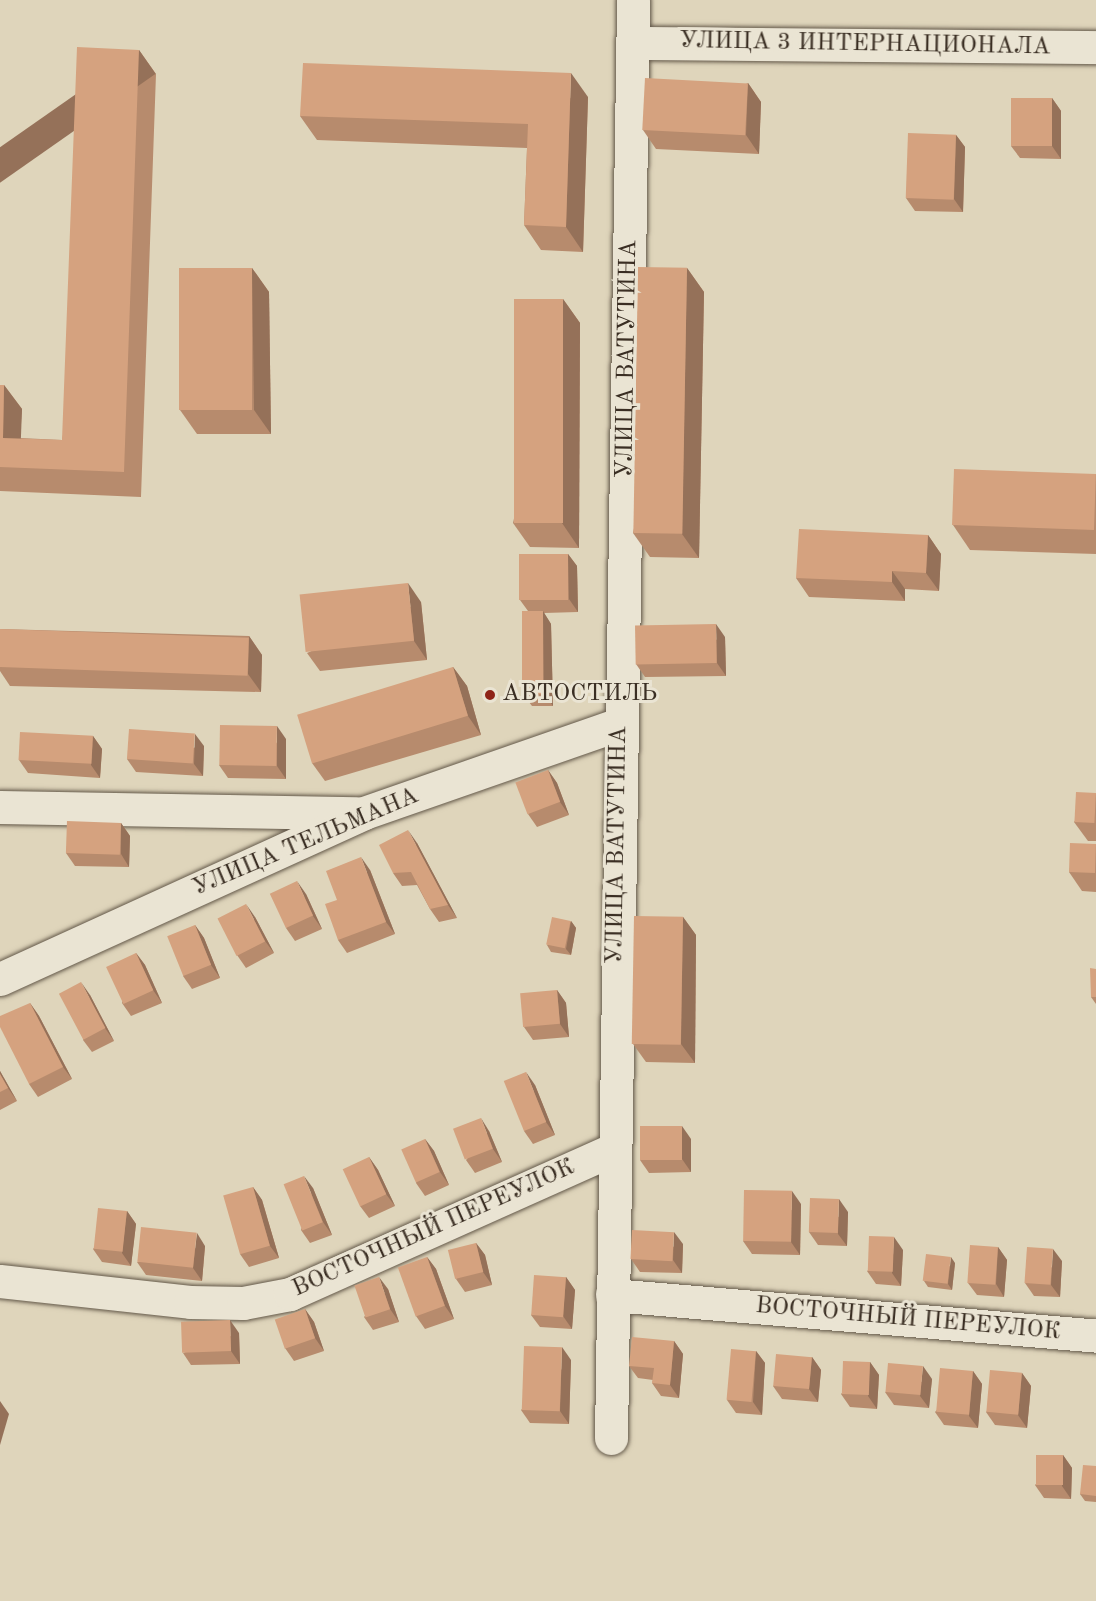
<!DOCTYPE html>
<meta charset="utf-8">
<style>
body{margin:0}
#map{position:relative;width:1096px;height:1601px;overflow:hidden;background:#dfd5bb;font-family:"Old Standard TT",serif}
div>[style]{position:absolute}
.roads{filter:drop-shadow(0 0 2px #635849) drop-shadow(0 0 2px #635849)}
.minor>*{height:33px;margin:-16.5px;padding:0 16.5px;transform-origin:16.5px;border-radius:16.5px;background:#eae4d3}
.wall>*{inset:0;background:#b78b6d}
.shaded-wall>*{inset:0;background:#957159;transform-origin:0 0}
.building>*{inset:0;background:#d5a27f;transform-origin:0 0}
.dots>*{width:16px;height:16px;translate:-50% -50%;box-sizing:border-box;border:3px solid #eae4d3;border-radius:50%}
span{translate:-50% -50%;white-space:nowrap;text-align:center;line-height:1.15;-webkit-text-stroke:6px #eae4d3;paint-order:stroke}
.street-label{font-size:24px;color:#3a2e23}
.poi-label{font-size:24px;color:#3a2e23}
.left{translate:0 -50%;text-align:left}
</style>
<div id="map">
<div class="roads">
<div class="minor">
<i style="left:635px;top:43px;width:461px;rotate:0.5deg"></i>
<i style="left:0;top:807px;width:356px;rotate:1deg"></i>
<i style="left:0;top:979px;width:400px;rotate:-24.5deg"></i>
<i style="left:364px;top:813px;width:271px;rotate:-19.2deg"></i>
<i style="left:0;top:1281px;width:191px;rotate:6.3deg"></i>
<i style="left:190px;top:1302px;width:53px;rotate:1.1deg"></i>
<i style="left:243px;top:1303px;width:48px;rotate:-10.8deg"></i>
<i style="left:290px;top:1294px;width:355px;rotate:-24.1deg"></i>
<i style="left:612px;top:1295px;width:486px;rotate:4.8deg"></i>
<i style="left:611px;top:1438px;width:1438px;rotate:-89.12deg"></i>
</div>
</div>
<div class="wall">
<i style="clip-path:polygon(139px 50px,156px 74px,141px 497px,0 491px,0 385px,4px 385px,22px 409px,20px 438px,62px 440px)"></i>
<i style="clip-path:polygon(748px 83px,761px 102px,759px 154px,656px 149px,643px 130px)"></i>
<i style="clip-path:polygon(588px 97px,583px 252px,541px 250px,524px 225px,527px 148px,317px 140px,300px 116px)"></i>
<i style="clip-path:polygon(1052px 98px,1061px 111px,1061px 159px,1020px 158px,1011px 146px)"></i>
<i style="clip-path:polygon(956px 135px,965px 147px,963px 212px,915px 211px,906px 198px)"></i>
<i style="clip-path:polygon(252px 268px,269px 292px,271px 434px,197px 434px,180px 410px)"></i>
<i style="clip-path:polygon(687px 268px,704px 292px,699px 558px,650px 557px,633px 533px)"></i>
<i style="clip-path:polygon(563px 299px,580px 323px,579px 548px,530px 547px,513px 523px)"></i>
<i style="clip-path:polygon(1096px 474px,1096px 554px,970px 550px,953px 525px)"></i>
<i style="clip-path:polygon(928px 535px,941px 554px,939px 591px,905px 589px,905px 601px,809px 597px,796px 578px)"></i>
<i style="clip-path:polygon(568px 554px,577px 566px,578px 612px,544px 613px,551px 624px,553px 706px,532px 706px,523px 694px,528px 611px,520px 600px)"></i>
<i style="clip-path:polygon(421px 602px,427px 660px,320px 671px,307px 653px)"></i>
<i style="clip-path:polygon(0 629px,249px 636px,262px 655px,261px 692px,10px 686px,0 671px)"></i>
<i style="clip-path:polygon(725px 637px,726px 676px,645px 677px,636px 664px)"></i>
<i style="clip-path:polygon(453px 667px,467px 686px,481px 735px,325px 781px,312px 763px)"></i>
<i style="clip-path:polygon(93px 736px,102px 749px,100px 778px,28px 773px,19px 760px)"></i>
<i style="clip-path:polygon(286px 739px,286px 779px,228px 778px,219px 765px)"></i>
<i style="clip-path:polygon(204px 746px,203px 776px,136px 772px,127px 759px)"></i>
<i style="clip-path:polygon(548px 770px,557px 783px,569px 815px,537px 827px,528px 814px)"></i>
<i style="clip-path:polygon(1096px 793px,1096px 841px,1088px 841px,1074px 822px)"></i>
<i style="clip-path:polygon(121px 823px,130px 836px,129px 867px,75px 866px,66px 853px)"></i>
<i style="clip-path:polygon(417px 843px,457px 918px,439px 922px,430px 909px,417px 885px,402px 886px,393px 873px)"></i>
<i style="clip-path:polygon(1096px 844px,1096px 892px,1082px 891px,1069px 872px)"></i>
<i style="clip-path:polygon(370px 870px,395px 934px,347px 953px,338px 940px,337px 900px)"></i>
<i style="clip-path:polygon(306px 894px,322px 929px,295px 941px,286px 928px)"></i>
<i style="clip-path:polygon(255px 917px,274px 953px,246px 968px,237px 955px)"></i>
<i style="clip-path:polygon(683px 917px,696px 935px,695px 1063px,646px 1062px,633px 1044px)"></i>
<i style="clip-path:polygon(571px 921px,576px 928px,571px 955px,551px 952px,547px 945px)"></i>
<i style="clip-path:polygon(195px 925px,204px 938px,220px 978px,192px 989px,183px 976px)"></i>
<i style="clip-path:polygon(136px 953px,145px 965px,162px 1003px,131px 1016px,122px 1003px)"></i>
<i style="clip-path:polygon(1096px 969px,1096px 1004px,1091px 997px)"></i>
<i style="clip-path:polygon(557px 990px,566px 1003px,569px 1037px,533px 1040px,524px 1027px)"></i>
<i style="clip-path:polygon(90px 995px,114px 1041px,92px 1052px,83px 1040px)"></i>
<i style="clip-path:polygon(30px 1003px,39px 1016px,72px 1079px,38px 1097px,29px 1084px)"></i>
<i style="clip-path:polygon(0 1071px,17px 1101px,0 1110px)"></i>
<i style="clip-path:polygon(535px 1085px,555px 1135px,533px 1144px,524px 1131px)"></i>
<i style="clip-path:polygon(489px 1131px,502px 1162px,475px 1173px,466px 1160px)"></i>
<i style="clip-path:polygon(425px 1139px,434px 1151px,449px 1185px,425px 1196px,416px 1183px)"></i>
<i style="clip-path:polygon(691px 1139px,691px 1172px,649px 1173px,640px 1160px)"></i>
<i style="clip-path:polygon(369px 1157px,378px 1170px,395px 1206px,369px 1218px,360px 1206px)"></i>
<i style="clip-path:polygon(253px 1187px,262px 1200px,279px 1258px,249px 1267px,240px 1254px)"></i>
<i style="clip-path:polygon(313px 1188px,332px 1235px,310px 1243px,301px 1230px)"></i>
<i style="clip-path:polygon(801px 1204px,800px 1255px,752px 1254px,743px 1241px)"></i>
<i style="clip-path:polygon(127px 1211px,136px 1224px,131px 1266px,102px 1262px,93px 1249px)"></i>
<i style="clip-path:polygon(848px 1212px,847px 1246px,818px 1245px,809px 1232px)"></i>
<i style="clip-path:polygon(476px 1243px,485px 1255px,492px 1285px,465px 1292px,456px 1279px)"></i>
<i style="clip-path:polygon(683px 1244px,682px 1273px,640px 1272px,631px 1259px)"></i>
<i style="clip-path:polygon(205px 1246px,202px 1281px,146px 1275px,137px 1262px)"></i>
<i style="clip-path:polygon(998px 1247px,1007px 1260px,1004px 1297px,977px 1295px,968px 1283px)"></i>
<i style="clip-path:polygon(903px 1250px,901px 1286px,876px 1284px,867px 1271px)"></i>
<i style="clip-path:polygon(427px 1257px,436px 1269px,454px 1319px,425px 1329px,416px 1316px)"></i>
<i style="clip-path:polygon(1062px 1261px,1060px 1297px,1034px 1296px,1025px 1283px)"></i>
<i style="clip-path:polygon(955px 1263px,952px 1290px,928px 1287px,924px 1281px)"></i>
<i style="clip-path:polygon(566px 1277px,575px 1290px,572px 1329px,540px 1327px,531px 1315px)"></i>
<i style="clip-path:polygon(388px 1289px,399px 1322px,373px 1330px,364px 1317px)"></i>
<i style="clip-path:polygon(305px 1309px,314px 1322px,324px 1351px,294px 1361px,285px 1348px)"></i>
<i style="clip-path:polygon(239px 1333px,240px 1364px,191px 1365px,183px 1353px)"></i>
<i style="clip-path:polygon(674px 1341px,683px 1354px,679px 1398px,661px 1396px,652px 1383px,653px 1380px,638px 1378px,629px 1366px)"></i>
<i style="clip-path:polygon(756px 1351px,765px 1363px,762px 1415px,736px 1413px,727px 1400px)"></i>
<i style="clip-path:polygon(812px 1357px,821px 1370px,818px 1402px,782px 1399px,773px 1386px)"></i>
<i style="clip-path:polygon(571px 1360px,569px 1424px,530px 1423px,521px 1410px)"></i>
<i style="clip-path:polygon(870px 1362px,879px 1375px,877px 1409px,850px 1407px,841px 1394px)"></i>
<i style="clip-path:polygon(973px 1371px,982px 1384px,978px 1428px,944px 1425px,935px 1412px)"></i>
<i style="clip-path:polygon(1022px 1373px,1031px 1386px,1027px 1428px,995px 1425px,986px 1412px)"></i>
<i style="clip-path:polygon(932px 1379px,929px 1408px,894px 1405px,885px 1392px)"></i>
<i style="clip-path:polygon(1063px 1455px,1072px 1468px,1071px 1499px,1044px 1498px,1035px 1485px)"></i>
<i style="clip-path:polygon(1096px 1466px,1096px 1502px,1085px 1501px,1080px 1494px)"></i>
</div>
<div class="shaded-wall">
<i style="left:139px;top:50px;width:29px;height:422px;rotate:55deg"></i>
<i style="clip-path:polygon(571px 73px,588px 97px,583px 252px,566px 227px)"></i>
<i style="clip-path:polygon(748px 83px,761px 102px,759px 154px,746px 135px)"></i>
<i style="clip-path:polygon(1052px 98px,1061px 111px,1061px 159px,1052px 146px)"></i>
<i style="clip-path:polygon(956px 135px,965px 147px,963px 212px,954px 199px)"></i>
<i style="clip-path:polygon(252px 268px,269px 292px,271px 434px,254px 410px)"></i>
<i style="clip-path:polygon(687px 268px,704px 292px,699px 558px,682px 534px)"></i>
<i style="clip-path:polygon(563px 299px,580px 323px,579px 548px,562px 523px)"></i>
<i style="clip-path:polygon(4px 385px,22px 409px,20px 462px,3px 438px)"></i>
<i style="clip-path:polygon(928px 535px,941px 554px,939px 591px,926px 573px)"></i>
<i style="clip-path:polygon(568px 554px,577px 566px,578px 612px,569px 599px)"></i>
<i style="clip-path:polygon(892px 571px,905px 589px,905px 601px,892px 582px)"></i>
<i style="clip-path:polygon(408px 583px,421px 602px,427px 660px,414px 641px)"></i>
<i style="clip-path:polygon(543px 611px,551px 624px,553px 706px,544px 693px)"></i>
<i style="clip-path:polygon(716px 624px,725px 637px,726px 676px,717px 663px)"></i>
<i style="clip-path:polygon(249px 636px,262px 655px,261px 692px,248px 674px)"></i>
<i style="clip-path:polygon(453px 667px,467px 686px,481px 735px,468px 716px)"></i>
<i style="clip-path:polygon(277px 726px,286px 739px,286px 779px,277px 766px)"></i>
<i style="clip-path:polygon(195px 734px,204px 746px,203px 776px,194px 764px)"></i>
<i style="clip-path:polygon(93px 736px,102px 749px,100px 778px,91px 765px)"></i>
<i style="clip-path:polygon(548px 770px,557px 783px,569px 815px,560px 802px)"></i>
<i style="clip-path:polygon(121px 823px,130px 836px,129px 867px,121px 854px)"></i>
<i style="clip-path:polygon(408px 830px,417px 843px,457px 918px,448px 905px)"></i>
<i style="clip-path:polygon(361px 857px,370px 870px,395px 934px,386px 922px)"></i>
<i style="clip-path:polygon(297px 881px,306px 894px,322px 929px,313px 916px)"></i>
<i style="clip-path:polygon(246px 904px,255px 917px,274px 953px,265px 941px)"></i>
<i style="clip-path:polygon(683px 917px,696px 935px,695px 1063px,681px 1044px)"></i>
<i style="clip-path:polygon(571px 921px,576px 928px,571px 955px,566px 949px)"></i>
<i style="clip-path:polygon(195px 925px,204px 938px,220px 978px,211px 965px)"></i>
<i style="clip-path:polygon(136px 953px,145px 965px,162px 1003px,153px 990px)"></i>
<i style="clip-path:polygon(81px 982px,90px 995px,114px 1041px,105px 1028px)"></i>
<i style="clip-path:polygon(557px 990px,566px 1003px,569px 1037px,560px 1024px)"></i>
<i style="clip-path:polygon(30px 1003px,39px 1016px,72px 1079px,63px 1067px)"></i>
<i style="clip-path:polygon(0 1071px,17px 1101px,8px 1088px,0 1074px)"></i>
<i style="clip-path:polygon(526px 1072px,535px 1085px,555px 1135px,546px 1122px)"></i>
<i style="clip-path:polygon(481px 1118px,489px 1131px,502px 1162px,493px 1149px)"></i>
<i style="clip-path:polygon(682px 1126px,691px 1139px,691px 1172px,682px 1159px)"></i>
<i style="clip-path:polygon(425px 1139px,434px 1151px,449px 1185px,440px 1172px)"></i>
<i style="clip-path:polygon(369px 1157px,378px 1170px,395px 1206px,386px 1194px)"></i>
<i style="clip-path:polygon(304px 1176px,313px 1188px,332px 1235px,323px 1222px)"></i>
<i style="clip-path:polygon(253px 1187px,262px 1200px,279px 1258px,270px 1246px)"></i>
<i style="clip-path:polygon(792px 1191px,801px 1204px,800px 1255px,791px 1242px)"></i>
<i style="clip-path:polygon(839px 1199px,848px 1212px,847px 1246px,838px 1234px)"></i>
<i style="clip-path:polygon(127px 1211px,136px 1224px,131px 1266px,122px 1253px)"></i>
<i style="clip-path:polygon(674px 1232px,683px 1244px,682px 1273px,673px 1260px)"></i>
<i style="clip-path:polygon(197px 1233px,205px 1246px,202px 1281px,193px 1268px)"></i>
<i style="clip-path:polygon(894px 1237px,903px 1250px,901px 1286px,892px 1273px)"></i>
<i style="clip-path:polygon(476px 1243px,485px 1255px,492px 1285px,483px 1272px)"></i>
<i style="clip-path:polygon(998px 1247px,1007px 1260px,1004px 1297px,996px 1284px)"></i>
<i style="clip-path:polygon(1053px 1249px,1062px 1261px,1060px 1297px,1051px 1285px)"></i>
<i style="clip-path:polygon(427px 1257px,436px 1269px,454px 1319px,445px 1306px)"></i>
<i style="clip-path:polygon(951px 1257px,955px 1263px,952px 1290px,948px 1284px)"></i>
<i style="clip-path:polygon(379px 1277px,388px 1289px,399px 1322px,390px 1309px)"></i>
<i style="clip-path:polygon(566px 1277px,575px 1290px,572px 1329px,563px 1316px)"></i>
<i style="clip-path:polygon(305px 1309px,314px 1322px,324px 1351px,315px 1338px)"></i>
<i style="clip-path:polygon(230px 1320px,239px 1333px,240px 1364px,231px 1351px)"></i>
<i style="clip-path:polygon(674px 1341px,683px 1354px,679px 1398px,670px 1385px)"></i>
<i style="clip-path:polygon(562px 1347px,571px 1360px,569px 1424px,560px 1411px)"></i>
<i style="clip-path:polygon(756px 1351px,765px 1363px,762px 1415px,753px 1402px)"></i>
<i style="clip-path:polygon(812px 1357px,821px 1370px,818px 1402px,809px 1389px)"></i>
<i style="clip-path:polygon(870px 1362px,879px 1375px,877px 1409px,868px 1396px)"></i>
<i style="clip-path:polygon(923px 1366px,932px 1379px,929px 1408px,920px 1396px)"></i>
<i style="clip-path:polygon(973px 1371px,982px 1384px,978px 1428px,969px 1416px)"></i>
<i style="clip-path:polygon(1022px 1373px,1031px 1386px,1027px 1428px,1018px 1415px)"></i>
<i style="clip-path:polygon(0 1401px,9px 1414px,0 1445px)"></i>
<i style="clip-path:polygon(1063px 1455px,1072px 1468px,1071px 1499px,1062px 1486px)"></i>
</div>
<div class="building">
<i style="clip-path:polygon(77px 47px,139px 50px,124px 472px,0 467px,0 385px,4px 385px,3px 438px,62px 440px)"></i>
<i style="clip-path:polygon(303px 63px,571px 73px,566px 227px,524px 225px,528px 124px,300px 116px)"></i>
<i style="left:645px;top:78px;width:103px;height:52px;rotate:3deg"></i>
<i style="left:1011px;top:98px;width:41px;height:48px"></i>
<i style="left:908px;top:133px;width:48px;height:65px;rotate:2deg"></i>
<i style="left:638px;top:267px;width:49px;height:266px;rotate:1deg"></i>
<i style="left:179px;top:268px;width:73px;height:142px"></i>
<i style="left:514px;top:299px;width:49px;height:224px"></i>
<i style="left:954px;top:469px;width:142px;height:56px;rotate:2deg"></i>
<i style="clip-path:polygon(799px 529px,928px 535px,926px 573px,892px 571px,892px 582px,796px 578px)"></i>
<i style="left:519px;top:554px;width:49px;height:46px"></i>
<i style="left:408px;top:583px;width:58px;height:109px;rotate:84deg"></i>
<i style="left:522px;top:611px;width:21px;height:83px"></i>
<i style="left:716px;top:624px;width:39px;height:81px;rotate:89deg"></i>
<i style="left:0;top:629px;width:249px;height:38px;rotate:2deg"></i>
<i style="left:453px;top:667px;width:51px;height:163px;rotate:73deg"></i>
<i style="left:220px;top:725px;width:57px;height:40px;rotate:1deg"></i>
<i style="left:129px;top:729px;width:66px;height:30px;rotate:4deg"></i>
<i style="left:20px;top:732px;width:73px;height:28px;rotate:3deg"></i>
<i style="left:548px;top:770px;width:34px;height:35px;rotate:69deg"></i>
<i style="left:1076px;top:792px;width:20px;height:30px;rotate:3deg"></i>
<i style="left:67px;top:821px;width:54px;height:32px;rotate:2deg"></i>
<i style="clip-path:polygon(408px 830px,448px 905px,430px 909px,411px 872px,393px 873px,379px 845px)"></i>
<i style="left:1070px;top:843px;width:26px;height:29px;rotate:2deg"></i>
<i style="clip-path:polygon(361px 857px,386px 922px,338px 940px,325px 904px,337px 900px,326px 871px)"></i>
<i style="left:297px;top:881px;width:38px;height:30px;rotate:65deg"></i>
<i style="left:246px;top:904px;width:42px;height:32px;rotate:63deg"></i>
<i style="left:634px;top:916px;width:49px;height:128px;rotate:1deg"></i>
<i style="left:552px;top:917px;width:19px;height:28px;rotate:12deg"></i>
<i style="left:195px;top:925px;width:43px;height:30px;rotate:68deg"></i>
<i style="left:136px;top:953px;width:41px;height:33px;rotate:65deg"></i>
<i style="clip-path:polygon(1090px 968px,1096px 969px,1096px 997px,1091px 997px)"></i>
<i style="left:81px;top:982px;width:52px;height:25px;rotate:62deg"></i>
<i style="left:557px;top:990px;width:34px;height:37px;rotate:85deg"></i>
<i style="clip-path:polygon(30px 1003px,63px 1067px,29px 1084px,0 1027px,0 1016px)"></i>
<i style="left:526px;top:1072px;width:54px;height:24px;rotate:68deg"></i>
<i style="clip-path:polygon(0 1074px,8px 1088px,0 1092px)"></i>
<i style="left:481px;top:1118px;width:33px;height:30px;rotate:69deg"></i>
<i style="left:640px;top:1126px;width:42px;height:34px"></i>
<i style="left:425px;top:1139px;width:36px;height:26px;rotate:66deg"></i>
<i style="left:369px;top:1157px;width:41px;height:29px;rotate:65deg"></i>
<i style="left:304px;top:1176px;width:50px;height:22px;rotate:68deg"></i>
<i style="left:253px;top:1187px;width:61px;height:31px;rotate:74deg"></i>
<i style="left:744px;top:1190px;width:48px;height:51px;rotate:1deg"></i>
<i style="left:810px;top:1198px;width:29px;height:34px;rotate:2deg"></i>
<i style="left:98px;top:1208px;width:29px;height:41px;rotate:6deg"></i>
<i style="left:141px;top:1227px;width:56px;height:35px;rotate:6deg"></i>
<i style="left:632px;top:1230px;width:42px;height:29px;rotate:3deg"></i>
<i style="left:869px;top:1236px;width:25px;height:35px;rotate:2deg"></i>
<i style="left:476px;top:1243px;width:30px;height:29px;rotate:76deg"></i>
<i style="left:970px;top:1245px;width:28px;height:38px;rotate:4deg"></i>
<i style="left:1027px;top:1247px;width:26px;height:36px;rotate:4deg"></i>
<i style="left:926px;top:1254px;width:25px;height:27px;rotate:7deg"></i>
<i style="left:427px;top:1257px;width:52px;height:31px;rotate:70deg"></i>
<i style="left:534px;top:1275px;width:32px;height:40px;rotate:4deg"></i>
<i style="left:379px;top:1277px;width:34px;height:26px;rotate:71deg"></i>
<i style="left:305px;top:1309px;width:31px;height:32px;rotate:71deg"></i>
<i style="left:230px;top:1320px;width:31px;height:49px;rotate:88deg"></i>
<i style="clip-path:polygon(632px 1337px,674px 1341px,670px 1385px,652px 1383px,654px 1368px,629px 1366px)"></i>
<i style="left:524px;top:1346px;width:38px;height:64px;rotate:2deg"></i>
<i style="left:731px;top:1349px;width:25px;height:51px;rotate:5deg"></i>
<i style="left:776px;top:1354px;width:36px;height:32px;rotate:5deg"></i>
<i style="left:843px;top:1361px;width:27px;height:33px;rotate:2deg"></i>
<i style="left:888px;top:1363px;width:35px;height:29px;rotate:5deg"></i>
<i style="left:940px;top:1368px;width:33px;height:44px;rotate:5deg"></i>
<i style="left:990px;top:1370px;width:32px;height:42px;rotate:5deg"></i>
<i style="left:1036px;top:1455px;width:27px;height:30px"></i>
<i style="clip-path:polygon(1083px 1465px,1096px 1466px,1096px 1496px,1080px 1494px)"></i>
</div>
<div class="dots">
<i style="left:490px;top:695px;background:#8f2418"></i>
</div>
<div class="street-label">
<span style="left:865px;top:45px;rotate:1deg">УЛИЦА 3 ИНТЕРНАЦИОНАЛА</span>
<span style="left:628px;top:359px;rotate:-89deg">УЛИЦА ВАТУТИНА</span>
<span style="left:306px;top:843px;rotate:-23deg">УЛИЦА ТЕЛЬМАНА</span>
<span style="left:618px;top:845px;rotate:-89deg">УЛИЦА ВАТУТИНА</span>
<span style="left:434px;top:1229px;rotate:-24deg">ВОСТОЧНЫЙ ПЕРЕУЛОК</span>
<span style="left:908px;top:1320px;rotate:5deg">ВОСТОЧНЫЙ ПЕРЕУЛОК</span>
</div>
<div class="poi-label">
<span class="left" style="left:502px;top:695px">АВТОСТИЛЬ</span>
</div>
</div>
